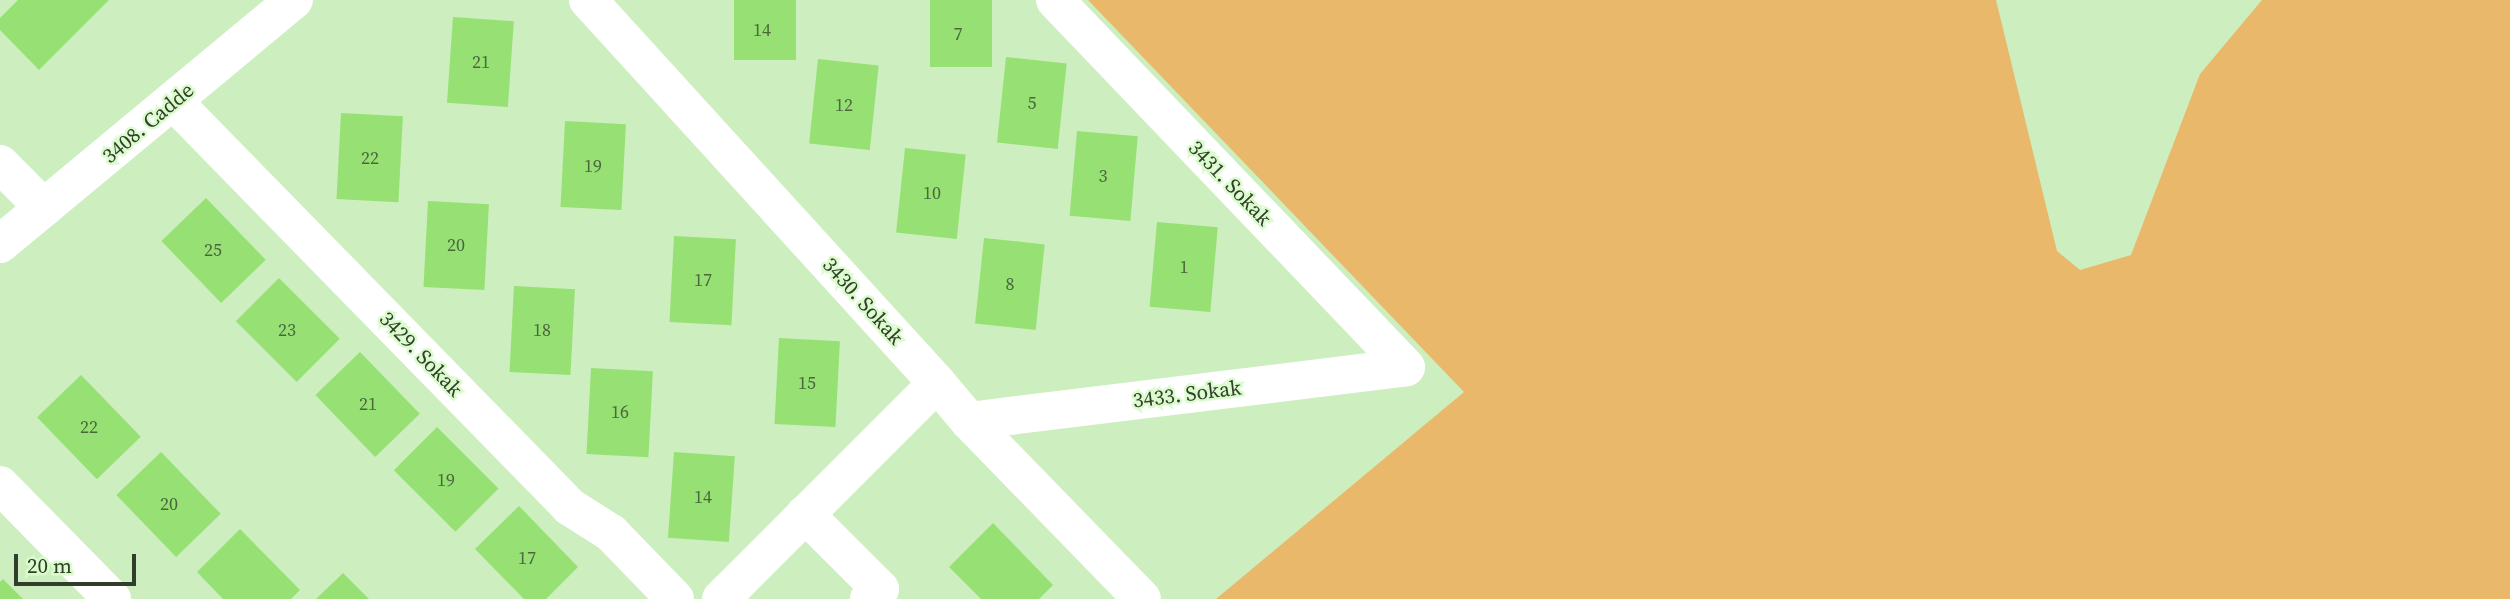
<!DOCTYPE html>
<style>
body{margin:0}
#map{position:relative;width:2510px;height:599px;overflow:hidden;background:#cdeebf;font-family:"Source Serif 4",serif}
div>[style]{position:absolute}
.green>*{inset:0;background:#eab86b}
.building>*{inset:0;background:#97e174;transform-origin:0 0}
.minor>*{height:38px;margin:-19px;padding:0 19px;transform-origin:19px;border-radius:19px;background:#fff}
span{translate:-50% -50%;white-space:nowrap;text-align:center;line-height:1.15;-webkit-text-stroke:5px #dafbcc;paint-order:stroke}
.number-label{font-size:18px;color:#4a673d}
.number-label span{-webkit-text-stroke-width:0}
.street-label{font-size:21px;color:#313e2b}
.scale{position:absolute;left:14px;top:554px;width:122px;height:32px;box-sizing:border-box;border:4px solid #313e2b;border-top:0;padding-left:9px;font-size:21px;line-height:24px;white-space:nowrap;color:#313e2b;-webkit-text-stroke:5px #dafbcc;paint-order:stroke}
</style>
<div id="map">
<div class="green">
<i style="clip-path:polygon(1088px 0,1996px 0,2057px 251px,2080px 270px,2131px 255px,2200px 74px,2262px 0,2510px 0,2510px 599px,1216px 599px,1464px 392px)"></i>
</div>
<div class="building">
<i style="clip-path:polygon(18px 0,109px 0,39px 70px,0 30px,0 18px)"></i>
<i style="left:734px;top:0;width:62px;height:60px"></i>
<i style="left:930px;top:0;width:62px;height:67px"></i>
<i style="left:453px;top:17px;width:61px;height:86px;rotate:4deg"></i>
<i style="left:1006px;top:57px;width:61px;height:86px;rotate:6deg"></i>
<i style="left:818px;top:59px;width:61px;height:85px;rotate:6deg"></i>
<i style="left:341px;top:113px;width:62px;height:86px;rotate:3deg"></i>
<i style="left:565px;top:121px;width:61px;height:86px;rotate:3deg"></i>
<i style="left:1077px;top:131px;width:61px;height:85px;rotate:5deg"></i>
<i style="left:905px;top:148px;width:61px;height:85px;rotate:6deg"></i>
<i style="left:206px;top:198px;width:86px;height:62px;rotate:46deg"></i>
<i style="left:428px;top:201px;width:61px;height:86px;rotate:3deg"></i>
<i style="left:1157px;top:222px;width:61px;height:85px;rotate:5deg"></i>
<i style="left:674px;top:236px;width:62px;height:86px;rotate:3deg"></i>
<i style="left:984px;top:238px;width:61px;height:86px;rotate:6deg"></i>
<i style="left:279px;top:278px;width:86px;height:61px;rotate:45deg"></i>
<i style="left:514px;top:286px;width:61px;height:86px;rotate:3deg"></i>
<i style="left:779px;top:338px;width:61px;height:86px;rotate:3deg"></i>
<i style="left:360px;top:352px;width:86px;height:62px;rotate:46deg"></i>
<i style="left:591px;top:368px;width:62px;height:86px;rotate:3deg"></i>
<i style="left:81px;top:375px;width:86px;height:61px;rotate:46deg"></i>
<i style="left:437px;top:427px;width:87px;height:61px;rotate:45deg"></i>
<i style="left:161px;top:452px;width:86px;height:62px;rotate:46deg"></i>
<i style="left:674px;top:452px;width:61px;height:86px;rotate:4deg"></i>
<i style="clip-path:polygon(519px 506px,578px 567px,546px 599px,524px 599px,475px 549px)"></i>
<i style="clip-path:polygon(993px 523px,1053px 585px,1039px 599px,981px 599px,949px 567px)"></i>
<i style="clip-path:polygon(240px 529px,300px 590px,291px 599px,223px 599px,197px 572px)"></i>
<i style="clip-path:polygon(343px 573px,369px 599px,316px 599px)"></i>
<i style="clip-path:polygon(3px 579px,23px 599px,0 599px,0 582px)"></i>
</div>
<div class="minor">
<i style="left:588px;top:0;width:518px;rotate:47.66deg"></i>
<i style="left:937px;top:383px;width:50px;rotate:49.9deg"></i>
<i style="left:969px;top:421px;width:248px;rotate:45.8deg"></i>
<i style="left:1055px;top:0;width:508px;rotate:46.28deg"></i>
<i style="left:174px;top:102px;width:566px;rotate:45.64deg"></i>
<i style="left:570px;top:507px;width:49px;rotate:32.4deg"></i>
<i style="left:611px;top:533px;width:92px;rotate:45.9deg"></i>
<i style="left:0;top:164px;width:62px;rotate:45deg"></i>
<i style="left:0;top:244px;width:382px;rotate:-39.7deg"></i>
<i style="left:969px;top:421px;width:440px;rotate:-7deg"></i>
<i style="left:0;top:485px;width:160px;rotate:45.5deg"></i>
<i style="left:805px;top:514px;width:106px;rotate:45deg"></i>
<i style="left:880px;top:589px;width:15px;rotate:138deg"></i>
<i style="left:721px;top:599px;width:305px;rotate:-45deg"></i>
</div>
<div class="number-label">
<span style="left:762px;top:30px">14</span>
<span style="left:958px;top:34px">7</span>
<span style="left:481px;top:62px">21</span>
<span style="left:1032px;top:103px">5</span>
<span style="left:844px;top:105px">12</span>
<span style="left:370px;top:158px">22</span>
<span style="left:593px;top:166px">19</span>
<span style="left:1103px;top:176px">3</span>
<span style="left:932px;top:193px">10</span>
<span style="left:456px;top:245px">20</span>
<span style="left:213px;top:250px">25</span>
<span style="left:1184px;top:267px">1</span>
<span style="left:703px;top:280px">17</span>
<span style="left:1010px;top:284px">8</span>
<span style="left:287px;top:330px">23</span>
<span style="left:542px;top:330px">18</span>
<span style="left:807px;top:383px">15</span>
<span style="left:368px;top:404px">21</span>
<span style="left:620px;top:412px">16</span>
<span style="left:89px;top:427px">22</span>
<span style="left:446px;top:480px">19</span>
<span style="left:703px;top:497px">14</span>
<span style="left:169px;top:504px">20</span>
<span style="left:527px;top:558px">17</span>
</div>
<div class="street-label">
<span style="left:148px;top:123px;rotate:-40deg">3408. Cadde</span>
<span style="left:1230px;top:183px;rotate:46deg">3431. Sokak</span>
<span style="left:863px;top:301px;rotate:48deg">3430. Sokak</span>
<span style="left:421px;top:354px;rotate:46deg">3429. Sokak</span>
<span style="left:1187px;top:394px;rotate:-7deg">3433. Sokak</span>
</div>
<div class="scale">20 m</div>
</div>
